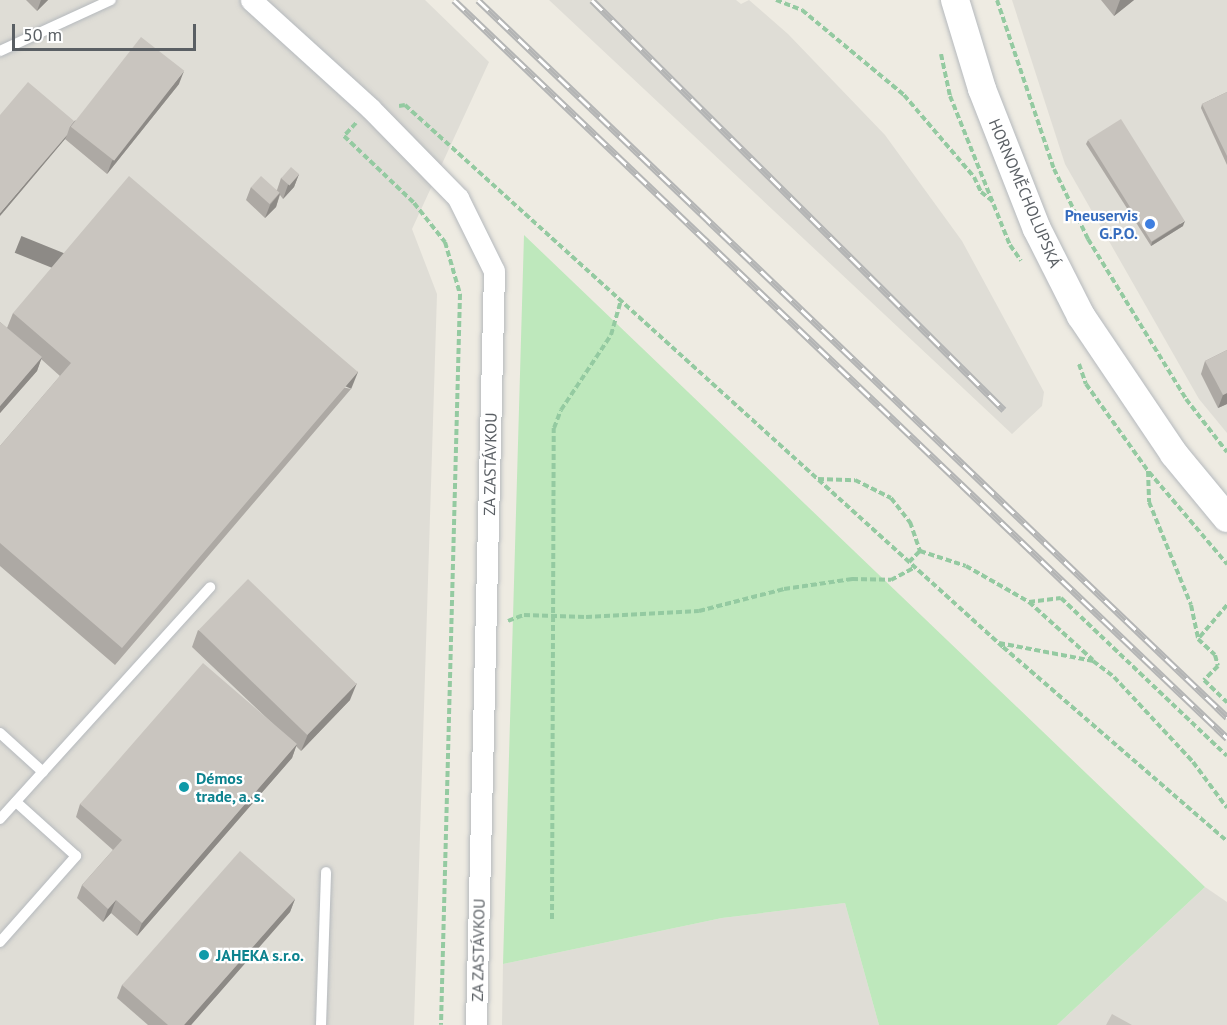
<!DOCTYPE html>
<meta charset="utf-8">
<style>
body{margin:0}
#map{position:relative;width:1227px;height:1025px;overflow:hidden;background:#eeebe2;font-family:"PT Sans",sans-serif}
div>[style]{position:absolute}
.industrial>*{inset:0;background:#dfddd6}
.green>*{inset:0;background:#bee8bc}
.path>*{height:4px;margin-top:-2px;transform-origin:0;background:repeating-linear-gradient(90deg,#94caa1 0 6px,transparent 0 9px)}
.roads{filter:drop-shadow(0 0 2px #b5b9bd) drop-shadow(0 0 2px #b5b9bd)}
.lane>*{height:10px;margin:-5px;padding:0 5px;transform-origin:5px;border-radius:5px;background:#fff}
.street>*{height:21px;margin:-10.5px;padding:0 10.5px;transform-origin:10.5px;border-radius:10.5px;background:#fff}
.secondary>*{height:28px;margin:-14px;padding:0 14px;transform-origin:14px;border-radius:14px;background:#fff}
.rail>*{height:7px;margin-top:-3.5px;transform-origin:0;background:repeating-linear-gradient(90deg,#fff 0 14px,#b4b5b5 0 28px);box-sizing:border-box;border-block:2px solid #b4b5b5}
.wall>*{inset:0;background:#ada9a4}
.shaded-wall>*{inset:0;background:#8d8a86;transform-origin:0 0}
.building>*{inset:0;background:#c9c5bf;transform-origin:0 0}
.dots>*{width:16px;height:16px;translate:-50% -50%;box-sizing:border-box;border:3px solid #fff;border-radius:50%}
span{translate:-50% -50%;white-space:nowrap;text-align:center;line-height:1.15;-webkit-text-stroke:4.5px #fff;paint-order:stroke}
.street-label{font-size:16px;color:#5a5f64}
.shop-label{font-size:16px;color:#366cbe;font-weight:700}
.right{translate:-100% -50%;text-align:right}
.culture-label{font-size:16px;color:#0d838f;font-weight:700}
.left{translate:0 -50%;text-align:left}
.scale{position:absolute;left:12px;top:24px;width:184px;height:27px;box-sizing:border-box;border:3px solid #5a5f64;border-top:0;padding-left:8px;font-size:18px;line-height:21px;white-space:nowrap;color:#5a5f64;-webkit-text-stroke:4px #fff;paint-order:stroke}
</style>
<div id="map">
<div class="industrial">
<i style="clip-path:polygon(0 0,425px 0,489px 62px,412px 229px,437px 294px,414px 1025px,0 1025px)"></i>
<i style="clip-path:polygon(549px 0,736px 0,741px 4px,749px 0,788px 34px,885px 135px,962px 241px,1044px 392px,1042px 406px,1012px 434px)"></i>
<i style="clip-path:polygon(1012px 0,1227px 0,1227px 433px,1199px 399px,1065px 164px)"></i>
<i style="clip-path:polygon(1205px 887px,1227px 902px,1227px 1025px,1057px 1025px)"></i>
<i style="clip-path:polygon(845px 903px,879px 1025px,502px 1025px,503px 964px,722px 918px)"></i>
</div>
<div class="green">
<i style="clip-path:polygon(524px 235px,1205px 887px,1057px 1025px,879px 1025px,845px 903px,722px 918px,503px 964px)"></i>
</div>
<div class="path">
<i style="left:776px;top:0;width:28px;rotate:21deg"></i>
<i style="left:802px;top:10px;width:133px;rotate:39.8deg"></i>
<i style="left:904px;top:95px;width:108px;rotate:49.5deg"></i>
<i style="left:974px;top:177px;width:17px;rotate:65deg"></i>
<i style="left:981px;top:192px;width:16px;rotate:38deg"></i>
<i style="left:997px;top:0;width:178px;rotate:71.4deg"></i>
<i style="left:1054px;top:169px;width:78px;rotate:64.1deg"></i>
<i style="left:1088px;top:239px;width:188px;rotate:58.5deg"></i>
<i style="left:1186px;top:399px;width:67px;rotate:52.3deg"></i>
<i style="left:941px;top:54px;width:43px;rotate:77.9deg"></i>
<i style="left:950px;top:96px;width:161px;rotate:68.1deg"></i>
<i style="left:1010px;top:245px;width:19px;rotate:55deg"></i>
<i style="left:399px;top:106px;width:6px;rotate:-9deg"></i>
<i style="left:405px;top:105px;width:807px;rotate:42.19deg"></i>
<i style="left:1003px;top:647px;width:296px;rotate:40.9deg"></i>
<i style="left:356px;top:123px;width:18px;rotate:133deg"></i>
<i style="left:344px;top:136px;width:97px;rotate:43.7deg"></i>
<i style="left:414px;top:203px;width:50px;rotate:51.5deg"></i>
<i style="left:445px;top:242px;width:54px;rotate:73.9deg"></i>
<i style="left:460px;top:294px;width:731px;rotate:91.49deg"></i>
<i style="left:1079px;top:364px;width:21px;rotate:71deg"></i>
<i style="left:1086px;top:384px;width:107px;rotate:54.5deg"></i>
<i style="left:1148px;top:471px;width:31px;rotate:88deg"></i>
<i style="left:1149px;top:502px;width:111px;rotate:67.8deg"></i>
<i style="left:1191px;top:605px;width:35px;rotate:78deg"></i>
<i style="left:1149px;top:472px;width:121px;rotate:49.7deg"></i>
<i style="left:818px;top:479px;width:37px;rotate:2deg"></i>
<i style="left:855px;top:480px;width:40px;rotate:26.6deg"></i>
<i style="left:891px;top:498px;width:31px;rotate:52deg"></i>
<i style="left:910px;top:522px;width:31px;rotate:71deg"></i>
<i style="left:909px;top:562px;width:16px;rotate:-45deg"></i>
<i style="left:920px;top:551px;width:48px;rotate:18.1deg"></i>
<i style="left:966px;top:566px;width:73px;rotate:29.7deg"></i>
<i style="left:1029px;top:602px;width:86px;rotate:42.2deg"></i>
<i style="left:1029px;top:602px;width:32px;rotate:-7deg"></i>
<i style="left:1061px;top:598px;width:229px;rotate:43.6deg"></i>
<i style="left:1227px;top:605px;width:45px;rotate:130.5deg"></i>
<i style="left:1198px;top:639px;width:23px;rotate:43deg"></i>
<i style="left:1215px;top:655px;width:11px;rotate:75deg"></i>
<i style="left:1218px;top:666px;width:20px;rotate:135deg"></i>
<i style="left:1204px;top:680px;width:32px;rotate:44deg"></i>
<i style="left:508px;top:621px;width:17px;rotate:-21deg"></i>
<i style="left:524px;top:615px;width:62px;rotate:1.8deg"></i>
<i style="left:586px;top:617px;width:113px;rotate:-3deg"></i>
<i style="left:699px;top:611px;width:88px;rotate:-14.5deg"></i>
<i style="left:784px;top:589px;width:69px;rotate:-8.4deg"></i>
<i style="left:852px;top:579px;width:39px;rotate:1deg"></i>
<i style="left:891px;top:580px;width:27px;rotate:-28deg"></i>
<i style="left:999px;top:643px;width:96px;rotate:10.8deg"></i>
<i style="left:1093px;top:661px;width:26px;rotate:37deg"></i>
<i style="left:1114px;top:677px;width:116px;rotate:47.1deg"></i>
<i style="left:1193px;top:762px;width:57px;rotate:53.5deg"></i>
<i style="left:552px;top:919px;width:491px;rotate:-89.8deg"></i>
<i style="left:554px;top:428px;width:19px;rotate:-69deg"></i>
<i style="left:561px;top:410px;width:90px;rotate:-56.3deg"></i>
<i style="left:611px;top:335px;width:35px;rotate:-74deg"></i>
</div>
<div class="roads">
<div class="lane">
<i style="left:0;top:51px;width:122px;rotate:-24.7deg"></i>
<i style="left:0;top:733px;width:58px;rotate:42.2deg"></i>
<i style="left:0;top:819px;width:313px;rotate:-47.8deg"></i>
<i style="left:0;top:942px;width:115px;rotate:-48.5deg"></i>
<i style="left:76px;top:856px;width:81px;rotate:-138deg"></i>
<i style="left:321px;top:1025px;width:153px;rotate:-88.1deg"></i>
</div>
<div class="street">
<i style="left:251px;top:0;width:161px;rotate:42.2deg"></i>
<i style="left:370px;top:108px;width:126px;rotate:45.6deg"></i>
<i style="left:458px;top:198px;width:81px;rotate:63.7deg"></i>
<i style="left:494px;top:271px;width:754px;rotate:91.37deg"></i>
</div>
<div class="secondary">
<i style="left:955px;top:0;width:93px;rotate:73.1deg"></i>
<i style="left:982px;top:89px;width:150px;rotate:68.6deg"></i>
<i style="left:1037px;top:229px;width:97px;rotate:63.2deg"></i>
<i style="left:1081px;top:316px;width:166px;rotate:56deg"></i>
<i style="left:1174px;top:454px;width:83px;rotate:50.4deg"></i>
</div>
</div>
<div class="rail">
<i style="left:454px;top:0;width:1069px;rotate:43.67deg"></i>
<i style="left:478px;top:0;width:1037px;rotate:43.75deg"></i>
<i style="left:592px;top:0;width:581px;rotate:44.86deg"></i>
</div>
<div class="wall">
<i style="clip-path:polygon(26px 0,48px 0,37px 11px)"></i>
<i style="clip-path:polygon(1101px 0,1134px 0,1114px 16px)"></i>
<i style="clip-path:polygon(179px 84px,107px 174px,65px 139px,0 216px,74px 121px)"></i>
<i style="clip-path:polygon(1227px 92px,1227px 165px,1201px 108px,1202px 104px)"></i>
<i style="clip-path:polygon(1088px 140px,1183px 226px,1151px 246px,1086px 144px)"></i>
<i style="clip-path:polygon(299px 174px,294px 187px,283px 199px,280px 195px,276px 207px,265px 218px,246px 200px,251px 187px,277px 190px,281px 178px)"></i>
<i style="clip-path:polygon(13px 313px,351px 389px,115px 665px,0 566px,0 446px,60px 376px,41px 359px,37px 371px,0 413px,0 322px,7px 328px)"></i>
<i style="clip-path:polygon(1227px 350px,1227px 404px,1218px 408px,1201px 374px,1205px 361px)"></i>
<i style="clip-path:polygon(198px 630px,350px 700px,301px 751px,296px 746px,292px 758px,137px 936px,111px 913px,103px 922px,77px 898px,82px 885px,113px 850px,76px 817px,80px 804px,273px 724px,192px 647px)"></i>
<i style="clip-path:polygon(295px 899px,290px 912px,191px 1025px,148px 1025px,117px 998px,122px 985px)"></i>
</div>
<div class="shaded-wall">
<i style="clip-path:polygon(41px 0,48px 0,37px 11px)"></i>
<i style="clip-path:polygon(1120px 0,1134px 0,1114px 16px)"></i>
<i style="clip-path:polygon(184px 71px,179px 84px,107px 174px,112px 161px)"></i>
<i style="clip-path:polygon(67px 135px,65px 139px,0 216px,0 213px)"></i>
<i style="clip-path:polygon(299px 174px,294px 187px,283px 199px,288px 185px)"></i>
<i style="clip-path:polygon(280px 193px,276px 207px,265px 218px,270px 205px)"></i>
<i style="clip-path:polygon(1185px 221px,1183px 226px,1151px 246px,1152px 242px)"></i>
<i style="clip-path:polygon(42px 357px,37px 371px,0 413px,0 406px)"></i>
<i style="left:358px;top:372px;width:18px;height:363px;rotate:112deg"></i>
<i style="clip-path:polygon(1227px 393px,1227px 404px,1218px 408px,1223px 395px)"></i>
<i style="clip-path:polygon(357px 683px,350px 700px,301px 751px,308px 734px)"></i>
<i style="clip-path:polygon(297px 744px,292px 758px,137px 936px,142px 923px)"></i>
<i style="clip-path:polygon(295px 899px,290px 912px,191px 1025px,184px 1025px)"></i>
<i style="clip-path:polygon(116px 900px,111px 913px,103px 922px,108px 909px)"></i>
</div>
<div class="building">
<i style="left:141px;top:37px;width:55px;height:114px;rotate:38deg"></i>
<i style="clip-path:polygon(28px 82px,74px 121px,70px 126px,67px 135px,0 213px,0 115px)"></i>
<i style="clip-path:polygon(1227px 92px,1227px 156px,1202px 104px)"></i>
<i style="left:1121px;top:119px;width:120px;height:39px;rotate:58deg"></i>
<i style="left:291px;top:167px;width:11px;height:15px;rotate:41deg"></i>
<i style="clip-path:polygon(129px 176px,358px 372px,122px 648px,0 543px,0 446px,71px 363px,13px 313px)"></i>
<i style="left:261px;top:176px;width:25px;height:15px;rotate:42deg"></i>
<i style="clip-path:polygon(0 322px,42px 357px,0 406px)"></i>
<i style="clip-path:polygon(1227px 350px,1227px 393px,1223px 395px,1205px 361px)"></i>
<i style="left:248px;top:579px;width:151px;height:71px;rotate:44deg"></i>
<i style="clip-path:polygon(203px 663px,297px 744px,142px 923px,116px 900px,108px 909px,82px 885px,122px 840px,80px 804px)"></i>
<i style="clip-path:polygon(240px 851px,295px 899px,184px 1025px,168px 1025px,122px 985px)"></i>
<i style="clip-path:polygon(1112px 1014px,1132px 1025px,1106px 1025px)"></i>
</div>
<div class="dots">
<i style="left:1150px;top:224px;background:#3f7fe0"></i>
<i style="left:184px;top:787px;background:#0f9aa8"></i>
<i style="left:204px;top:955px;background:#0f9aa8"></i>
</div>
<div class="street-label">
<span style="left:1025px;top:193px;rotate:67deg">HORNOMĚCHOLUPSKÁ</span>
<span style="left:490px;top:464px;rotate:-89deg">ZA ZASTÁVKOU</span>
<span style="left:478px;top:950px;rotate:-89deg">ZA ZASTÁVKOU</span>
</div>
<div class="shop-label">
<span class="right" style="left:1138px;top:224px">Pneuservis<br>G.P.O.</span>
</div>
<div class="culture-label">
<span class="left" style="left:196px;top:787px">Démos<br>trade, a. s.</span>
<span class="left" style="left:216px;top:955px">JAHEKA s.r.o.</span>
</div>
<div class="scale">50 m</div>
</div>
